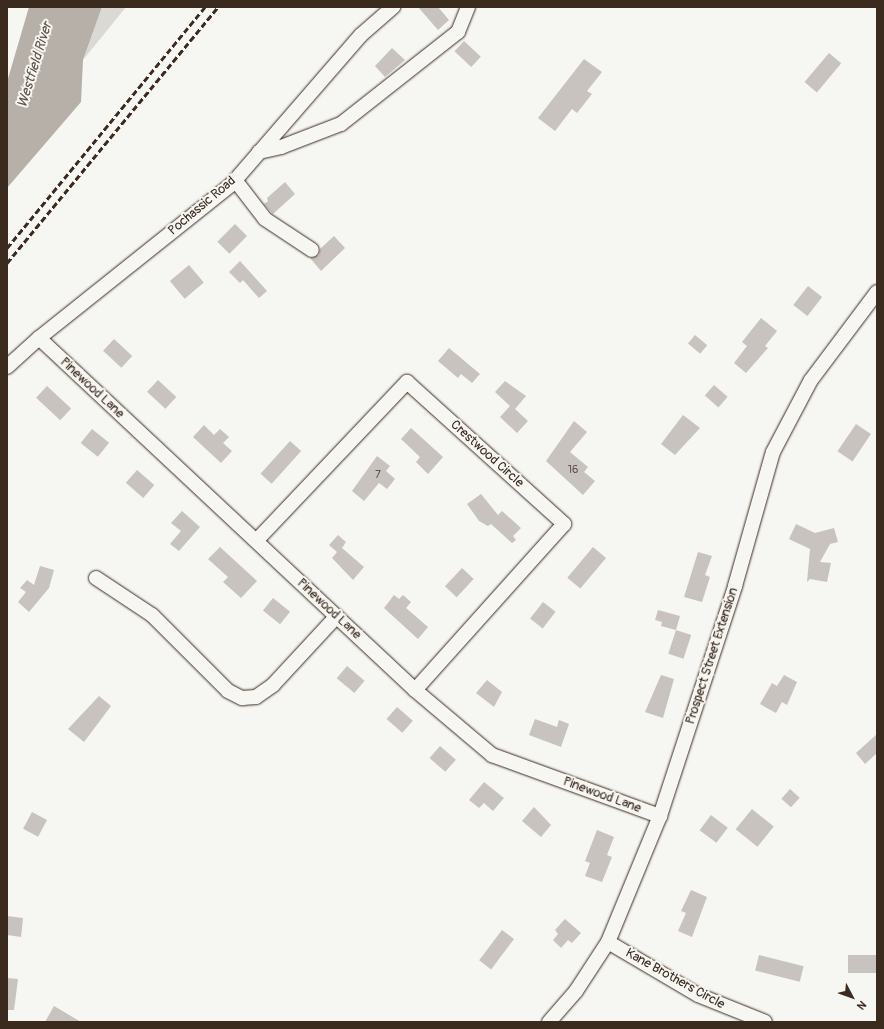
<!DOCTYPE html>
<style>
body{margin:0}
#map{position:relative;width:884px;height:1029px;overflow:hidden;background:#f6f6f2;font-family:Pangolin,sans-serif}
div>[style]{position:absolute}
.green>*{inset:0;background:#dad9d3}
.water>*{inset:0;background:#b6b0a9}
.building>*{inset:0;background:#c8c3be;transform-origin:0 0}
.roads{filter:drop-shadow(0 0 1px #3b2a1e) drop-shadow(0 0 1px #3b2a1e)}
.minor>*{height:14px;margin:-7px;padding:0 7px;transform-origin:7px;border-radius:7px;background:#f6f6f2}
.rail>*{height:3px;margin-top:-1.5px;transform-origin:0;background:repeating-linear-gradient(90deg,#3b2a1e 0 6px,transparent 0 9px)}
span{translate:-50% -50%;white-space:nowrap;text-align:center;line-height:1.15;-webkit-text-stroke:4px #f6f6f2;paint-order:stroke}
.number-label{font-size:11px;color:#5e5046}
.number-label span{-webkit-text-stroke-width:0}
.street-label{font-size:13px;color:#3b2a1e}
.water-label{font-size:14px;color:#605248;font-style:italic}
.frame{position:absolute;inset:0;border:8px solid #3b2a1e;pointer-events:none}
.north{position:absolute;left:832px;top:977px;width:40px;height:40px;-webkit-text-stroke:3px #f6f6f2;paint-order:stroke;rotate:131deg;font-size:11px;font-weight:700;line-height:16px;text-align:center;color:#3b2a1e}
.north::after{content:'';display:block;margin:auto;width:14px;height:18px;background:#3b2a1e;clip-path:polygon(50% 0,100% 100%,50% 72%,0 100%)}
</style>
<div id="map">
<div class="green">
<i style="clip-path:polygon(102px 7px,126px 7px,83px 60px)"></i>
</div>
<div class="water">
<i style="clip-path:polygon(29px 7px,102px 7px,83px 60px,81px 102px,7px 188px,7px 82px)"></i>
</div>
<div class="building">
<i style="clip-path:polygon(418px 7px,438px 7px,449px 20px,438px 30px)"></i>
<i style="left:464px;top:41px;width:23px;height:14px;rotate:43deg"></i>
<i style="clip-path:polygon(392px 48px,405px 60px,385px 77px,375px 66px)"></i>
<i style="left:829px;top:53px;width:16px;height:38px;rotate:40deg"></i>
<i style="clip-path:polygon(584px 59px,602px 72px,587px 91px,592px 94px,577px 113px,572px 109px,555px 131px,538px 118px)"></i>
<i style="clip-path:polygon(285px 182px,295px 194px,273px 214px,264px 204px,268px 201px,267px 198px)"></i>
<i style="left:235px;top:224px;width:17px;height:25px;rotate:45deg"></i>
<i style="clip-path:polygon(334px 236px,345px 248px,321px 271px,310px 258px,319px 255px,320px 249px)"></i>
<i style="clip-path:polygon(240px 261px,267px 291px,259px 298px,243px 280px,240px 283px,229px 272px)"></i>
<i style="left:189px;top:265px;width:23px;height:25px;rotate:50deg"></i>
<i style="left:808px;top:286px;width:18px;height:24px;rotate:38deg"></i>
<i style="clip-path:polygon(761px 318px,777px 331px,765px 346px,768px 348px,746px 373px,734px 363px,747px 346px,742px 342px)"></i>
<i style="left:695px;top:335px;width:16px;height:11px;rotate:40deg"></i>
<i style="left:114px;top:339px;width:25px;height:16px;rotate:43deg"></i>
<i style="clip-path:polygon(449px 348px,480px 374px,472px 383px,461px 374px,458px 378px,438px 361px)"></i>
<i style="left:158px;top:380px;width:25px;height:16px;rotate:43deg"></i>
<i style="clip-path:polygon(505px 381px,526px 396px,515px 409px,528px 421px,517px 433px,500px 417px,510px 406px,495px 392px)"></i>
<i style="left:714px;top:385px;width:18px;height:14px;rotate:41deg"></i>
<i style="left:47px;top:386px;width:33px;height:16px;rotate:43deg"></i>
<i style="clip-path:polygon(683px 415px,700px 428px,675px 455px,661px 444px)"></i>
<i style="clip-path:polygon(574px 421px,587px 432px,570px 452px,588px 467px,584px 472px,595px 481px,583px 495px,546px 461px)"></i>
<i style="left:856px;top:424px;width:18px;height:33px;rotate:34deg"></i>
<i style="clip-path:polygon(204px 425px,214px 435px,220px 429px,229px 437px,223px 443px,232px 451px,221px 463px,193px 437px)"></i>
<i style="clip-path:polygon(411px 428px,443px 457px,428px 474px,416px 462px,420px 457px,401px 439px)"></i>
<i style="left:92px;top:429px;width:22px;height:18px;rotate:39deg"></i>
<i style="left:290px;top:441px;width:15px;height:44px;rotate:42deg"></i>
<i style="clip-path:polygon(377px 456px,390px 466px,386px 471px,395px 479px,387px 489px,379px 483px,364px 501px,352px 491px)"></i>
<i style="left:137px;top:470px;width:23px;height:17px;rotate:41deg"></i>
<i style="clip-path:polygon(481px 494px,498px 515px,502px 511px,521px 528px,513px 536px,516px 540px,512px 543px,491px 524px,488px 526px,479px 521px,467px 504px)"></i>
<i style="clip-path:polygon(182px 511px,200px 527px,179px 551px,170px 544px,181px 531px,171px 523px)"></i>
<i style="clip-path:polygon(796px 524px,815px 533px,834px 528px,838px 542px,830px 544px,820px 562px,831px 563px,827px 582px,810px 579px,807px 582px,810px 549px,789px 539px)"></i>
<i style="clip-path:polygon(338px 535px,346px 542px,342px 548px,364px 567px,353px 580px,332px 558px,337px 552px,329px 545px)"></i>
<i style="clip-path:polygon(220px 547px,257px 581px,241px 598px,223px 582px,228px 577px,208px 559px)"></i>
<i style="left:593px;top:547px;width:17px;height:40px;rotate:40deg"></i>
<i style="clip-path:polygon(698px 552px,712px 556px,705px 575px,710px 577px,702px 602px,684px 597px)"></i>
<i style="clip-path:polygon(40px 566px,54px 570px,49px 588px,29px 612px,18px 602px,26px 592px,20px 588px,27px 580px,34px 585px)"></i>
<i style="left:462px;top:568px;width:16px;height:25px;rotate:43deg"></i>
<i style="clip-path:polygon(394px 595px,399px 599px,403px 595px,411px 602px,406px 608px,428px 627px,418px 639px,384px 608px)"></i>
<i style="left:273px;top:598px;width:22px;height:16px;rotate:39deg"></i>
<i style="left:543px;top:602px;width:16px;height:21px;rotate:38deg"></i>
<i style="clip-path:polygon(658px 610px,680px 616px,676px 630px,661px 626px,662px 622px,655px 620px)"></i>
<i style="left:676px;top:630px;width:16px;height:25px;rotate:18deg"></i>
<i style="left:347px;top:666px;width:23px;height:16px;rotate:40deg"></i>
<i style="clip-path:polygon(661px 675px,674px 679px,663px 718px,645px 712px)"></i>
<i style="clip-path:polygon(784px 675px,797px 682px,787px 705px,782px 702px,776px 713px,760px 704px,772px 683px,777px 686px)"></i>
<i style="clip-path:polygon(487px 680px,502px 692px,494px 707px,476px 693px)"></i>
<i style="clip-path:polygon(99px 696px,111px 706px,84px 742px,68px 729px)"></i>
<i style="left:397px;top:707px;width:21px;height:16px;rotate:41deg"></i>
<i style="clip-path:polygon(535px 719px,557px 727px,559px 720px,569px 724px,561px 747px,529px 735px)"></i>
<i style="clip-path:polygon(877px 734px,877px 753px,865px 764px,856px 753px)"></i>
<i style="left:440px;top:746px;width:21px;height:16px;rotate:41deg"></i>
<i style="clip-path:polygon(484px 782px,504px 798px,493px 811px,484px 803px,479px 808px,469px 800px)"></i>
<i style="left:790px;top:789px;width:13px;height:13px;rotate:42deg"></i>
<i style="clip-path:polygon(534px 807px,551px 825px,541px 837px,522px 821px)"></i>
<i style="left:752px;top:809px;width:28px;height:26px;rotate:39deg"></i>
<i style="left:32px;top:812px;width:17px;height:19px;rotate:28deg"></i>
<i style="left:711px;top:815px;width:21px;height:19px;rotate:37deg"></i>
<i style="clip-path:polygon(597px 830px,614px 837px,607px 855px,612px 857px,602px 882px,585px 876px,590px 863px,585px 861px)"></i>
<i style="clip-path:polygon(691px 890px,707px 897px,692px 937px,678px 931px,686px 913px,681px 911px)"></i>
<i style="clip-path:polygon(7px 916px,23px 918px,21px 937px,7px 935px)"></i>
<i style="clip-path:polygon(565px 919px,581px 933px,572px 943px,568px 940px,561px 948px,553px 940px,558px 934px,555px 930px)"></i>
<i style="left:502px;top:930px;width:15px;height:38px;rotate:37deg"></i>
<i style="left:759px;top:955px;width:46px;height:16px;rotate:14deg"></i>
<i style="left:877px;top:955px;width:18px;height:29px;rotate:90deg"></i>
<i style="clip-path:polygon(7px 978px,18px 979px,14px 1010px,7px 1010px)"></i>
<i style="clip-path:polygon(54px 1006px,81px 1022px,45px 1022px)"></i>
</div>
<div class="roads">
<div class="minor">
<i style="left:259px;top:152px;width:23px;rotate:-13deg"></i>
<i style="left:281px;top:147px;width:64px;rotate:-21deg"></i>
<i style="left:341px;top:124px;width:149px;rotate:-38.2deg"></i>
<i style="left:458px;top:32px;width:27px;rotate:-68deg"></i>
<i style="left:235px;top:180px;width:49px;rotate:52.4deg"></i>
<i style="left:265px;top:219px;width:56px;rotate:33.4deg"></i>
<i style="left:39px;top:338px;width:515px;rotate:43.11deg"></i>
<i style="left:415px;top:690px;width:101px;rotate:40.2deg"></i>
<i style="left:492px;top:755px;width:179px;rotate:20deg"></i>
<i style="left:7px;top:367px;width:43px;rotate:-42.2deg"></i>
<i style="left:39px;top:338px;width:246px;rotate:-38.6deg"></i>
<i style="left:231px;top:185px;width:198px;rotate:-49.1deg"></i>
<i style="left:361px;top:35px;width:43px;rotate:-41.2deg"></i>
<i style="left:257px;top:540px;width:218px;rotate:-46.5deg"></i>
<i style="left:407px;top:382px;width:212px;rotate:42.1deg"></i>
<i style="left:564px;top:524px;width:223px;rotate:131.9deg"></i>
<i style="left:96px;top:578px;width:67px;rotate:33.5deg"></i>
<i style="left:152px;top:615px;width:107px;rotate:45deg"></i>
<i style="left:228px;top:691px;width:16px;rotate:27deg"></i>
<i style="left:242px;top:698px;width:14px;rotate:-4deg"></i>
<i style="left:256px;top:697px;width:21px;rotate:-35deg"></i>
<i style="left:273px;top:685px;width:94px;rotate:-47.2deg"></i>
<i style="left:608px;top:942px;width:104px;rotate:30.5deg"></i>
<i style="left:698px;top:995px;width:72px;rotate:21.9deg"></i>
<i style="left:549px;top:1022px;width:41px;rotate:-48.9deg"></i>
<i style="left:576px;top:991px;width:59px;rotate:-56.9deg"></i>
<i style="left:608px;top:942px;width:136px;rotate:-67.6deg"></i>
<i style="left:660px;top:816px;width:242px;rotate:-71.9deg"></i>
<i style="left:735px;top:586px;width:139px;rotate:-74.2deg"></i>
<i style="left:773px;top:452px;width:81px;rotate:-62.2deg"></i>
<i style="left:811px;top:380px;width:110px;rotate:-53.1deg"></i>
</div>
</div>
<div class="rail">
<i style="left:7px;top:248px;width:312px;rotate:-50.6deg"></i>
<i style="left:7px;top:263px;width:332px;rotate:-50.5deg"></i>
</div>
<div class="number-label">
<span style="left:573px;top:470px">16</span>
<span style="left:378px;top:475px">7</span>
</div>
<div class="street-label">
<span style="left:202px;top:206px;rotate:-40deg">Pochassic Road</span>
<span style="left:92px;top:388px;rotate:43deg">Pinewood Lane</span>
<span style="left:487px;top:454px;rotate:42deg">Crestwood Circle</span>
<span style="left:329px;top:609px;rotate:43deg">Pinewood Lane</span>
<span style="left:712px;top:656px;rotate:-72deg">Prospect Street Extension</span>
<span style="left:602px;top:795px;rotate:20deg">Pinewood Lane</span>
<span style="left:675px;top:979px;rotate:29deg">Kane Brothers Circle</span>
</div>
<div class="water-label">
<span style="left:35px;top:65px;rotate:-73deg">Westfield River</span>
</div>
<div class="frame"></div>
<div class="north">N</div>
</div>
